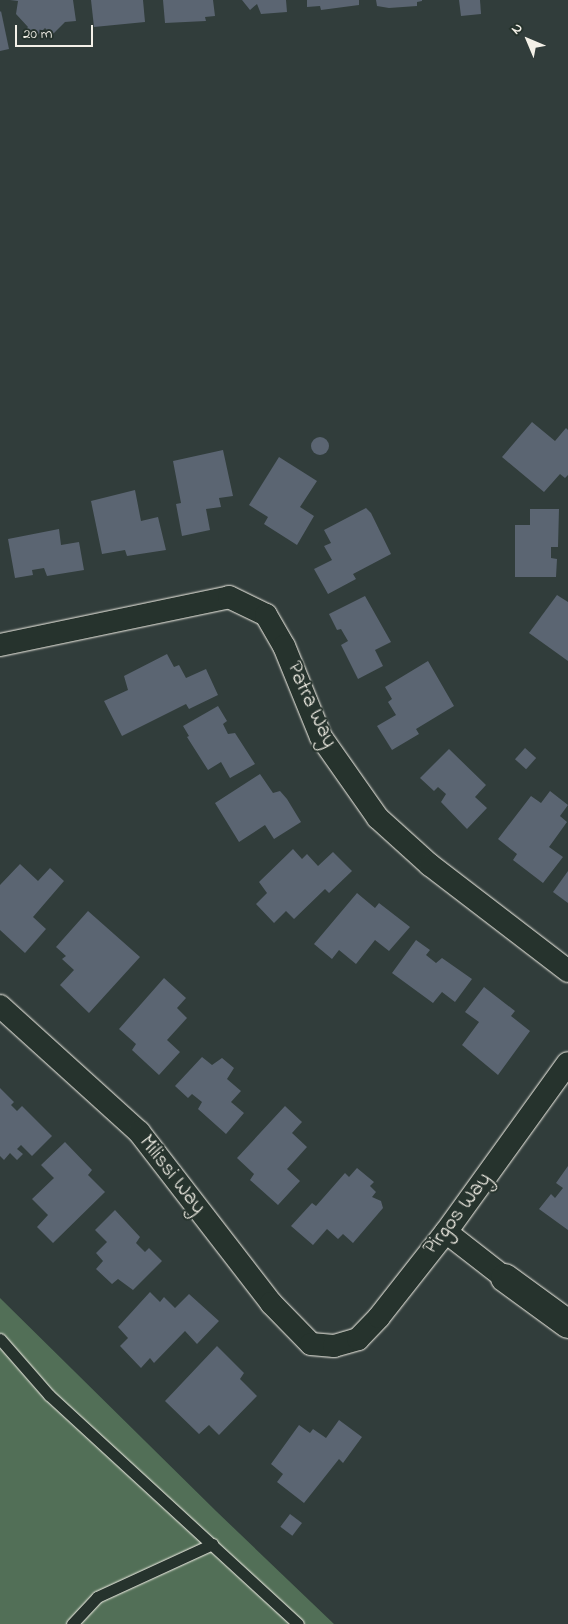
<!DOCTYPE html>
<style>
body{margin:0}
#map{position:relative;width:568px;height:1624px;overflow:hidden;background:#313d3b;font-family:"Indie Flower",sans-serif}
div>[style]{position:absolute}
.green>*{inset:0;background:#526f57}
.building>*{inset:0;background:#5b6572;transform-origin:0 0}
.round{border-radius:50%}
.roads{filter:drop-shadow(0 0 1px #f4f1e8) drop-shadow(0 0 1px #f4f1e8)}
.lane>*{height:11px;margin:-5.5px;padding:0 5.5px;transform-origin:5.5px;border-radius:5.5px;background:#26332d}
.street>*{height:22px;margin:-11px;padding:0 11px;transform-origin:11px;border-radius:11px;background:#26332d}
.secondary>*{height:28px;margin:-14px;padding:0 14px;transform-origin:14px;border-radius:14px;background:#26332d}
span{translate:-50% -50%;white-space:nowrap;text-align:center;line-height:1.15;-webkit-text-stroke:4px #26332d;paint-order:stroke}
.street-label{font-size:21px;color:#f4f1e8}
.north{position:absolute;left:503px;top:15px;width:50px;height:50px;-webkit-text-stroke:4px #26332d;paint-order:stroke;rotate:315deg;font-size:14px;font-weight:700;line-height:20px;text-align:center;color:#f4f1e8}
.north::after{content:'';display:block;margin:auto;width:18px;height:22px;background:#f4f1e8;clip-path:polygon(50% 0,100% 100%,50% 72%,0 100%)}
.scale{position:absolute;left:15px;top:25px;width:78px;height:22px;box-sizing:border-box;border:2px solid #f4f1e8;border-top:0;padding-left:6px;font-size:15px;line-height:18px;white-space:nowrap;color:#f4f1e8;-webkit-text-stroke:4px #26332d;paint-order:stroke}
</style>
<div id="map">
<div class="green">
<i style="clip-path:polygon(0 1298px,216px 1511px,334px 1624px,0 1624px)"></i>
</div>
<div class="building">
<i style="clip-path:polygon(10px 0,73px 0,76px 21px,65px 22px,52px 35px,45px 28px,33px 40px,25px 31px,28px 27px,16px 14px,18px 1px)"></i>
<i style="clip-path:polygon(91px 0,143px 0,145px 22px,94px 27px)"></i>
<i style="clip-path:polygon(163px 0,213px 0,215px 16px,205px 17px,206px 21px,165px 23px)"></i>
<i style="clip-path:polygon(242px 0,286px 0,287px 12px,261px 14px,257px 4px,250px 10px)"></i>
<i style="clip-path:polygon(307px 0,359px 0,359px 5px,321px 10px,320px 6px,307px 7px)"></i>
<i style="clip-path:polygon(376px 0,422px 0,422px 1px,417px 2px,417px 6px,389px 8px,377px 6px)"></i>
<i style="clip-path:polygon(459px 0,480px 0,481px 14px,461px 16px)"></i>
<i style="clip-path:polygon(1px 11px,9px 49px,0 51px,0 12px)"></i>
<i style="clip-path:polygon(532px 422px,555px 441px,566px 428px,568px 430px,568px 475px,565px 478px,560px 474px,544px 492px,502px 457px)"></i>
<i class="round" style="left:311px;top:437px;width:18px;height:18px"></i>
<i style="clip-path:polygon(223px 450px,233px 496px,219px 498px,221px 507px,206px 509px,210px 530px,182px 536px,176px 504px,181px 503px,173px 461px)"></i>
<i style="clip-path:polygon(279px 457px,317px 481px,300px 507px,314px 516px,297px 545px,264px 524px,268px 517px,249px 505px)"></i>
<i style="clip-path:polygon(135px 490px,141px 521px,158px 517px,166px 550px,127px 556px,125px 550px,102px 554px,91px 501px)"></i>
<i style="clip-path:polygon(366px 508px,371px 513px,391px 554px,353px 574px,356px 579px,328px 594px,314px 569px,332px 560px,324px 546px,331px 543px,324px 530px)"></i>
<i style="clip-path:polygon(530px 509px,559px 509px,558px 547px,551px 547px,551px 558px,557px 559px,556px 577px,515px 577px,515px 525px,530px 525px)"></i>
<i style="clip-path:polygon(59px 529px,61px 545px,79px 542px,84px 570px,47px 576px,44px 568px,32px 570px,33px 575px,15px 578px,8px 539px)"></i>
<i style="clip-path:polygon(557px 595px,568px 602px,568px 661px,529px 633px)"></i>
<i style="clip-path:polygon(365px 596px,391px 642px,375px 650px,383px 666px,358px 679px,341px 645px,348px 641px,341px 629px,337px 630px,329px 614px)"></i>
<i style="clip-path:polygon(167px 654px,174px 667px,179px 665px,186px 678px,206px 669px,218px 695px,189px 709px,186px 704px,122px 736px,104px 701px,128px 690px,124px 676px)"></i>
<i style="clip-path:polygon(428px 661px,454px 706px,416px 729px,419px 734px,392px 750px,377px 726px,396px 715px,388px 702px,392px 699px,385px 687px)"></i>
<i style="clip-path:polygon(218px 706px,227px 721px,223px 724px,228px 734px,235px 733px,255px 764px,230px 778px,221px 762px,208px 770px,187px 737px,189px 736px,183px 726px)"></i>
<i style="left:525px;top:748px;width:15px;height:15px;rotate:42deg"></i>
<i style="clip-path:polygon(449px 749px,486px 785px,475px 797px,487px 808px,467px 829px,441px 802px,446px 794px,438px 787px,434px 791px,420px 778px)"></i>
<i style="clip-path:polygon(260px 774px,273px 793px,280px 791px,287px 799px,301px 822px,274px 839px,265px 825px,239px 842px,215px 803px)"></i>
<i style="clip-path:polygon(550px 791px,568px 805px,560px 816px,567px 822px,549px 847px,563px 857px,543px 883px,513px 860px,517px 854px,498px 839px,531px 796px,541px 803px)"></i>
<i style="clip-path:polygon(293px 849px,302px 859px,307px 854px,318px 866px,333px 852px,352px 871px,329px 893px,325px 889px,294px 919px,286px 911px,274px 923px,256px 904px,267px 893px,259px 882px)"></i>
<i style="clip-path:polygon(20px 864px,38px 881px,50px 868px,64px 881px,33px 917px,46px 929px,25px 953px,0 930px,0 885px)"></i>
<i style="clip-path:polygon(568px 871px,568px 903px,553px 892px)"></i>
<i style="clip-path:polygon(357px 893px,375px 908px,379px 903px,410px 927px,389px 951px,375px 940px,356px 964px,339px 950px,332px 959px,314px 944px)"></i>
<i style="clip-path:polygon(88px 911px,140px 957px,89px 1013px,60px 985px,74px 970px,62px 959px,66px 956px,56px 947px)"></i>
<i style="clip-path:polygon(416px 940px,430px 950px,426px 955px,436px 963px,442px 958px,472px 979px,455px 1002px,442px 992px,433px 1003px,392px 973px)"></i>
<i style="clip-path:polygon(164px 978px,186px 998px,177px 1008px,187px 1018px,167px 1040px,180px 1052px,159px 1075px,132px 1050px,136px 1044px,119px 1029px)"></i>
<i style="clip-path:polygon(484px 987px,515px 1011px,511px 1016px,530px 1031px,498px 1075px,462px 1045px,479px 1022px,465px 1012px)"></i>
<i style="clip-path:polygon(202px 1057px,212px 1065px,222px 1058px,234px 1068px,227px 1079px,241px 1091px,231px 1102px,244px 1113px,226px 1134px,198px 1109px,202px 1102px,192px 1094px,188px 1098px,175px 1086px)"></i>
<i style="clip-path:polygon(0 1088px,14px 1102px,11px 1105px,17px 1111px,22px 1106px,52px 1136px,32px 1156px,21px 1145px,17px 1149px,23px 1154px,17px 1160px,10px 1153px,4px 1160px,0 1156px)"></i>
<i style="clip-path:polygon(285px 1106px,302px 1122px,292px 1133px,307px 1147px,287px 1169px,300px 1181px,278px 1205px,250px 1180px,254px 1174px,237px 1158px)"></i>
<i style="clip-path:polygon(65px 1142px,92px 1170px,88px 1175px,105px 1192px,53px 1243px,37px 1227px,48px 1215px,32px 1199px,54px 1178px,41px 1165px)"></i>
<i style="clip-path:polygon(568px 1166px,568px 1230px,539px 1209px,551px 1194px,555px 1198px,563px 1188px,556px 1183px)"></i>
<i style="clip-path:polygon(357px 1168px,374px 1182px,370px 1186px,376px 1192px,372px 1197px,381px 1201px,383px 1208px,353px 1243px,343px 1234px,338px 1239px,327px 1229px,313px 1245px,291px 1226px,312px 1203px,316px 1206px,345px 1173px,349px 1177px)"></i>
<i style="clip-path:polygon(115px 1210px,140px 1237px,136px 1243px,145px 1252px,149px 1248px,162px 1261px,133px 1290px,118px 1279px,112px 1284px,96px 1269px,103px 1261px,96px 1253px,107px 1242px,95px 1230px)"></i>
<i style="clip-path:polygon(150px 1292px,160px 1302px,164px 1297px,175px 1308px,189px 1294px,219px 1321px,197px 1344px,185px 1331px,154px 1363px,150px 1358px,141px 1368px,120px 1346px,128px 1338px,118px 1327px)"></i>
<i style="clip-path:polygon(217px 1346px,244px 1373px,240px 1379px,257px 1396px,219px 1435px,209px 1425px,199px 1434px,165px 1401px)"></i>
<i style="clip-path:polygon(339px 1420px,362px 1437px,343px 1463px,339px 1459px,304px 1503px,277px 1482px,283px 1474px,271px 1464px,299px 1425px,310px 1433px,313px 1429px,326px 1438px)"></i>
<i style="left:290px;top:1514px;width:15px;height:16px;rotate:37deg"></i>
</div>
<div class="roads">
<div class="lane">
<i style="left:0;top:1339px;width:74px;rotate:48.8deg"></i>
<i style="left:49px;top:1395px;width:338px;rotate:42.6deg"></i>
<i style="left:72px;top:1624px;width:37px;rotate:-47deg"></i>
<i style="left:97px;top:1597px;width:127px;rotate:-24.7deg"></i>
</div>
<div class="street">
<i style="left:0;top:645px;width:234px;rotate:-11.8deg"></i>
<i style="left:229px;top:597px;width:41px;rotate:25.9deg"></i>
<i style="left:266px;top:615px;width:36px;rotate:60deg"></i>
<i style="left:284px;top:646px;width:98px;rotate:67.9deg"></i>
<i style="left:321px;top:737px;width:99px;rotate:54.9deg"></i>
<i style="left:378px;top:818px;width:70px;rotate:42.1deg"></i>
<i style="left:430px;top:865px;width:174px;rotate:37.5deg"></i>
<i style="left:0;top:1006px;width:188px;rotate:42.2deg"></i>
<i style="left:139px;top:1132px;width:216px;rotate:52.3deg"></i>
<i style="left:271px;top:1303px;width:57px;rotate:45.7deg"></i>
<i style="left:311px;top:1344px;width:23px;rotate:5deg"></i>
<i style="left:334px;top:1346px;width:25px;rotate:-16deg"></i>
<i style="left:358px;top:1339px;width:30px;rotate:-46deg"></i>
<i style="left:379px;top:1317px;width:108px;rotate:-51.8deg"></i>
<i style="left:446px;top:1232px;width:208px;rotate:-54.2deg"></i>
<i style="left:446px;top:1232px;width:75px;rotate:37.9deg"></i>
</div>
<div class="secondary">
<i style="left:505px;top:1278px;width:78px;rotate:36.1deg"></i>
</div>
</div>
<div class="street-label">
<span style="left:311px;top:705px;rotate:65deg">Patra Way</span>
<span style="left:172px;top:1175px;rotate:52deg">Milissi Way</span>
<span style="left:458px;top:1214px;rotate:-53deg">Pirgos Way</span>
</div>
<div class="north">N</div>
<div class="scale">20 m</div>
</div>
